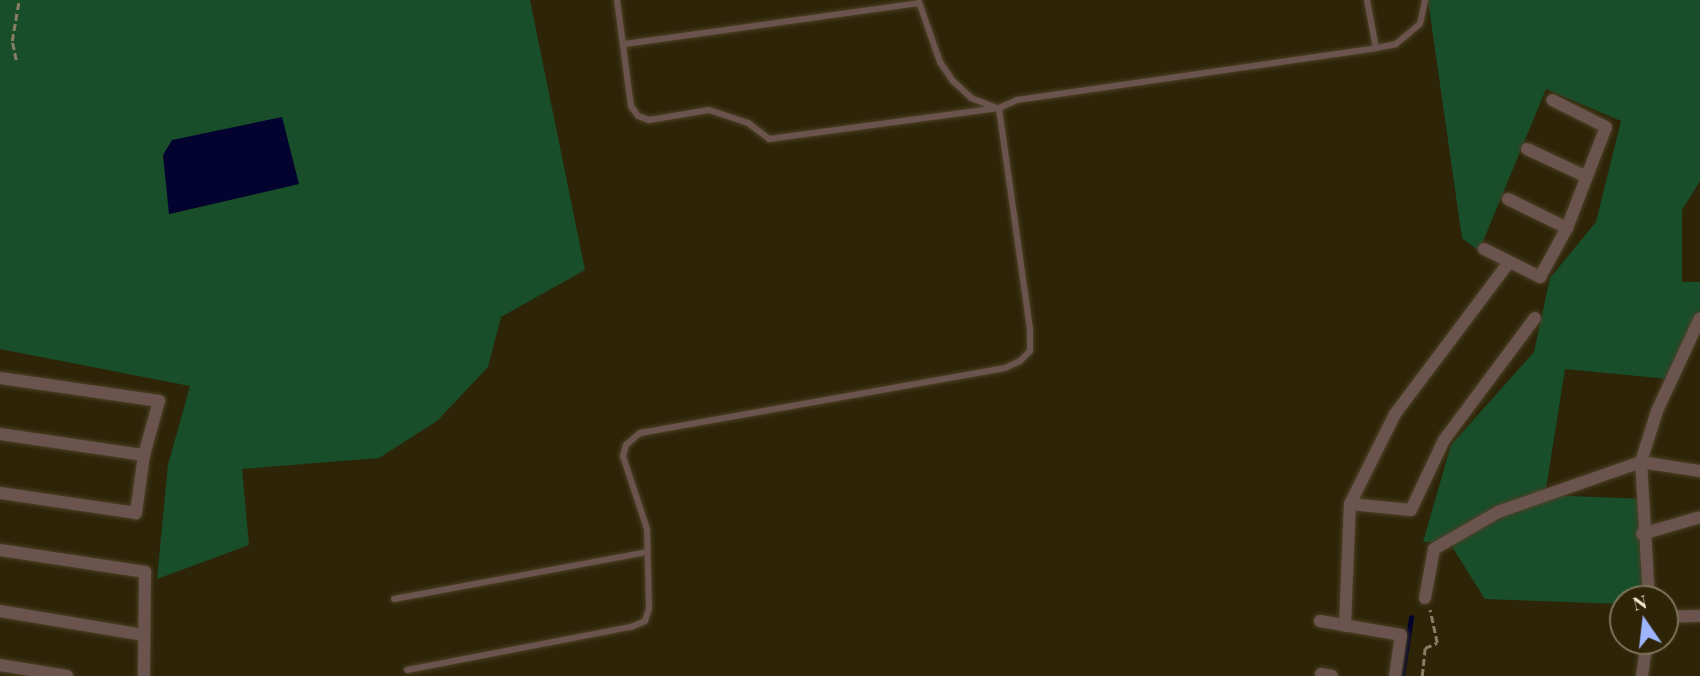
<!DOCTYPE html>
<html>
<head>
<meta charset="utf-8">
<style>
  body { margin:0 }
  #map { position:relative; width:1700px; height:676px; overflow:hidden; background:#2e2509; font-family:"Playfair Display",serif }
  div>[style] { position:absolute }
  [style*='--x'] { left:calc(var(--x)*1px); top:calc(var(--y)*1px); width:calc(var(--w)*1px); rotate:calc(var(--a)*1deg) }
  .green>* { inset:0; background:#184e2a }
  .water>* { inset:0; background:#04032f }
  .stream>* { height:4.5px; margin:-2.25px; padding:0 2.25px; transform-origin:2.25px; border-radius:2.25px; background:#04032f }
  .path>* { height:2.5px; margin-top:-1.25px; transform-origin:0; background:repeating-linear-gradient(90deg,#877e63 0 7px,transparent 0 10.5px) }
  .roads { filter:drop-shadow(0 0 2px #4a4125) drop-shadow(0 0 2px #4a4125) }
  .lane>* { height:6px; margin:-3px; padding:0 3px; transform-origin:3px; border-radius:3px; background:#6b534e }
  .street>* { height:12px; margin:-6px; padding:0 6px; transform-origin:6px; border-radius:6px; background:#6b534e }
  span { translate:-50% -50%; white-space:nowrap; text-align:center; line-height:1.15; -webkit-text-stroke:7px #2e2509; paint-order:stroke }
  .north { position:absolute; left:1609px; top:585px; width:70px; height:70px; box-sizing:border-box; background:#2e2509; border:2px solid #7d7458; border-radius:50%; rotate:346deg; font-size:19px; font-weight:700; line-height:28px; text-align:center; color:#f3eacf }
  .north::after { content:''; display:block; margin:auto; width:24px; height:32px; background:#9eb4fd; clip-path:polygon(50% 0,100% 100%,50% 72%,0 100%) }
</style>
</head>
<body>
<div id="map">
  <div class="green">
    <div style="clip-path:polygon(evenodd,0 0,530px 0,585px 270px,501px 317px,488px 367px,437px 421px,379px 458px,242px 469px,249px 545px,157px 579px,168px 465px,190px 386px,0 349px,0 0,163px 155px,299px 183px,170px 214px,163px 155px)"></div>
    <div style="clip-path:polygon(1428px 0,1700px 0,1700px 181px,1682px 210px,1682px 282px,1700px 282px,1700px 331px,1679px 380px,1565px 369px,1545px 495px,1645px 499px,1641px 599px,1623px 599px,1623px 604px,1485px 599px,1449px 542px,1423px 542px,1451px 445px,1534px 352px,1550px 278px,1596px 222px,1621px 121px,1546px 89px,1479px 251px,1462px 238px)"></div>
  </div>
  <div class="water">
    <div style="clip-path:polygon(282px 117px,299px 184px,169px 214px,163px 155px,172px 140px)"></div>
  </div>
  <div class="stream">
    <div style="--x:1402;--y:676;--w:59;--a:-81.2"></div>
  </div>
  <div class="path">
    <div style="--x:16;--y:60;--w:19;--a:-102"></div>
    <div style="--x:12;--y:41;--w:42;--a:-80.3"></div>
    <div style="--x:1422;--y:676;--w:28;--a:-84"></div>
    <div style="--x:1425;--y:648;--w:13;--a:-23"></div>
    <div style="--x:1437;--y:643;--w:34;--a:-102"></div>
  </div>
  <div class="roads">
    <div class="lane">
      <div style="--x:617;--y:0;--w:107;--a:82.5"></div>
      <div style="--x:631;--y:106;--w:12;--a:55"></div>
      <div style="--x:638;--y:116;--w:12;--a:20"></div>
      <div style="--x:649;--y:120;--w:61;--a:-9.5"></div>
      <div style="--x:709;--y:110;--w:41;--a:18.4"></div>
      <div style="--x:748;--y:123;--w:26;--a:37"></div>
      <div style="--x:769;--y:139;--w:232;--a:-7.7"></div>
      <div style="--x:999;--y:108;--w:20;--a:-24"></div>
      <div style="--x:1017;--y:100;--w:363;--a:-8.2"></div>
      <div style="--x:1376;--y:48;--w:20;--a:-11"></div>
      <div style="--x:1396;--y:44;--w:31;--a:-40"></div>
      <div style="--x:1420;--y:24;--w:25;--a:-78"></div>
      <div style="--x:1367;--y:0;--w:49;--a:79.4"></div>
      <div style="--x:919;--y:2;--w:64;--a:70.7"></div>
      <div style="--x:940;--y:62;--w:23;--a:56"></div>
      <div style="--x:953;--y:81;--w:25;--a:43"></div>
      <div style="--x:971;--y:98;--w:28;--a:21"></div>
      <div style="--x:624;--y:44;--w:298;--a:-7.9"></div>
      <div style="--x:394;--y:599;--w:257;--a:-10.5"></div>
      <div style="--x:407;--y:670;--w:228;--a:-10.9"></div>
      <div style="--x:631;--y:627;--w:15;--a:-23"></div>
      <div style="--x:645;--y:621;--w:13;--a:-72"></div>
      <div style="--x:649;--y:609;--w:80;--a:-91.4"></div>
      <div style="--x:647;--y:529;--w:77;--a:-108.2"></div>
      <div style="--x:623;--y:456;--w:11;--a:-75"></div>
      <div style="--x:626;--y:445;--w:18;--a:-41"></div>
      <div style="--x:640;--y:433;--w:371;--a:-10.1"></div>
      <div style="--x:1005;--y:368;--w:17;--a:-25"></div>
      <div style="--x:1020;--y:361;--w:14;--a:-45"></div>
      <div style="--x:1030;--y:351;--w:22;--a:-90"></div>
      <div style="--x:1030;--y:329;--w:223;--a:-98"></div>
    </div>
    <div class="street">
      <div style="--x:1527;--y:149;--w:66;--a:25"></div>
      <div style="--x:1508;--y:199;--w:66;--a:26.2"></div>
      <div style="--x:1484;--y:249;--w:63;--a:26.6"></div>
      <div style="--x:1540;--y:277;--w:56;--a:-61.1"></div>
      <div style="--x:1567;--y:228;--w:108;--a:-68.9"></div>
      <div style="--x:1606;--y:127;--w:60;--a:-153.4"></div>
      <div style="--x:0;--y:378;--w:161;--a:8.2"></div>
      <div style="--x:159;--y:401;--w:56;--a:105.5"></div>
      <div style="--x:144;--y:455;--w:59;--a:97.9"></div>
      <div style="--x:136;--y:513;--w:137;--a:-171.6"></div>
      <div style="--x:0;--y:434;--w:146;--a:8.3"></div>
      <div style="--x:1350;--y:504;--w:61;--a:5.6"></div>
      <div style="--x:1411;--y:510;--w:77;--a:-64.8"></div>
      <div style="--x:1444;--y:440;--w:152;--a:-53.3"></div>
      <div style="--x:1642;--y:534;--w:60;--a:-16.3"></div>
      <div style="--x:0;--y:550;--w:147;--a:8.6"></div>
      <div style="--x:145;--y:572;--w:104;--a:90.6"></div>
      <div style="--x:1425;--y:598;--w:50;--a:-79.6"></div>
      <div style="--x:1434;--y:549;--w:74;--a:-30"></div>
      <div style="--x:1498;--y:512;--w:151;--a:-19.3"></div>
      <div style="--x:1641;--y:462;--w:60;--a:8.7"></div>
      <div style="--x:1649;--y:599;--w:137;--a:-93.3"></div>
      <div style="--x:1641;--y:462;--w:53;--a:-72.6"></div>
      <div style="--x:1657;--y:411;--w:102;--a:-65.2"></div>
      <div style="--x:0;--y:611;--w:146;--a:9.5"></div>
      <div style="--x:1665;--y:617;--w:35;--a:-2"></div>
      <div style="--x:1320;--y:621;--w:82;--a:9.8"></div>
      <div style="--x:1401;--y:635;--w:41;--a:98.3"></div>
      <div style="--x:1345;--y:626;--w:122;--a:-87.7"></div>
      <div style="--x:1350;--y:504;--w:101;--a:-63.4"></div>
      <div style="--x:1395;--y:414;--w:190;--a:-53.1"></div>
      <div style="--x:0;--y:665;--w:68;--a:9.3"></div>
      <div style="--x:1321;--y:674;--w:11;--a:10"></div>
      <div style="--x:1642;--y:676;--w:35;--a:-82"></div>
    </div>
  </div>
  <div class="north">N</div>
</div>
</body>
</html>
